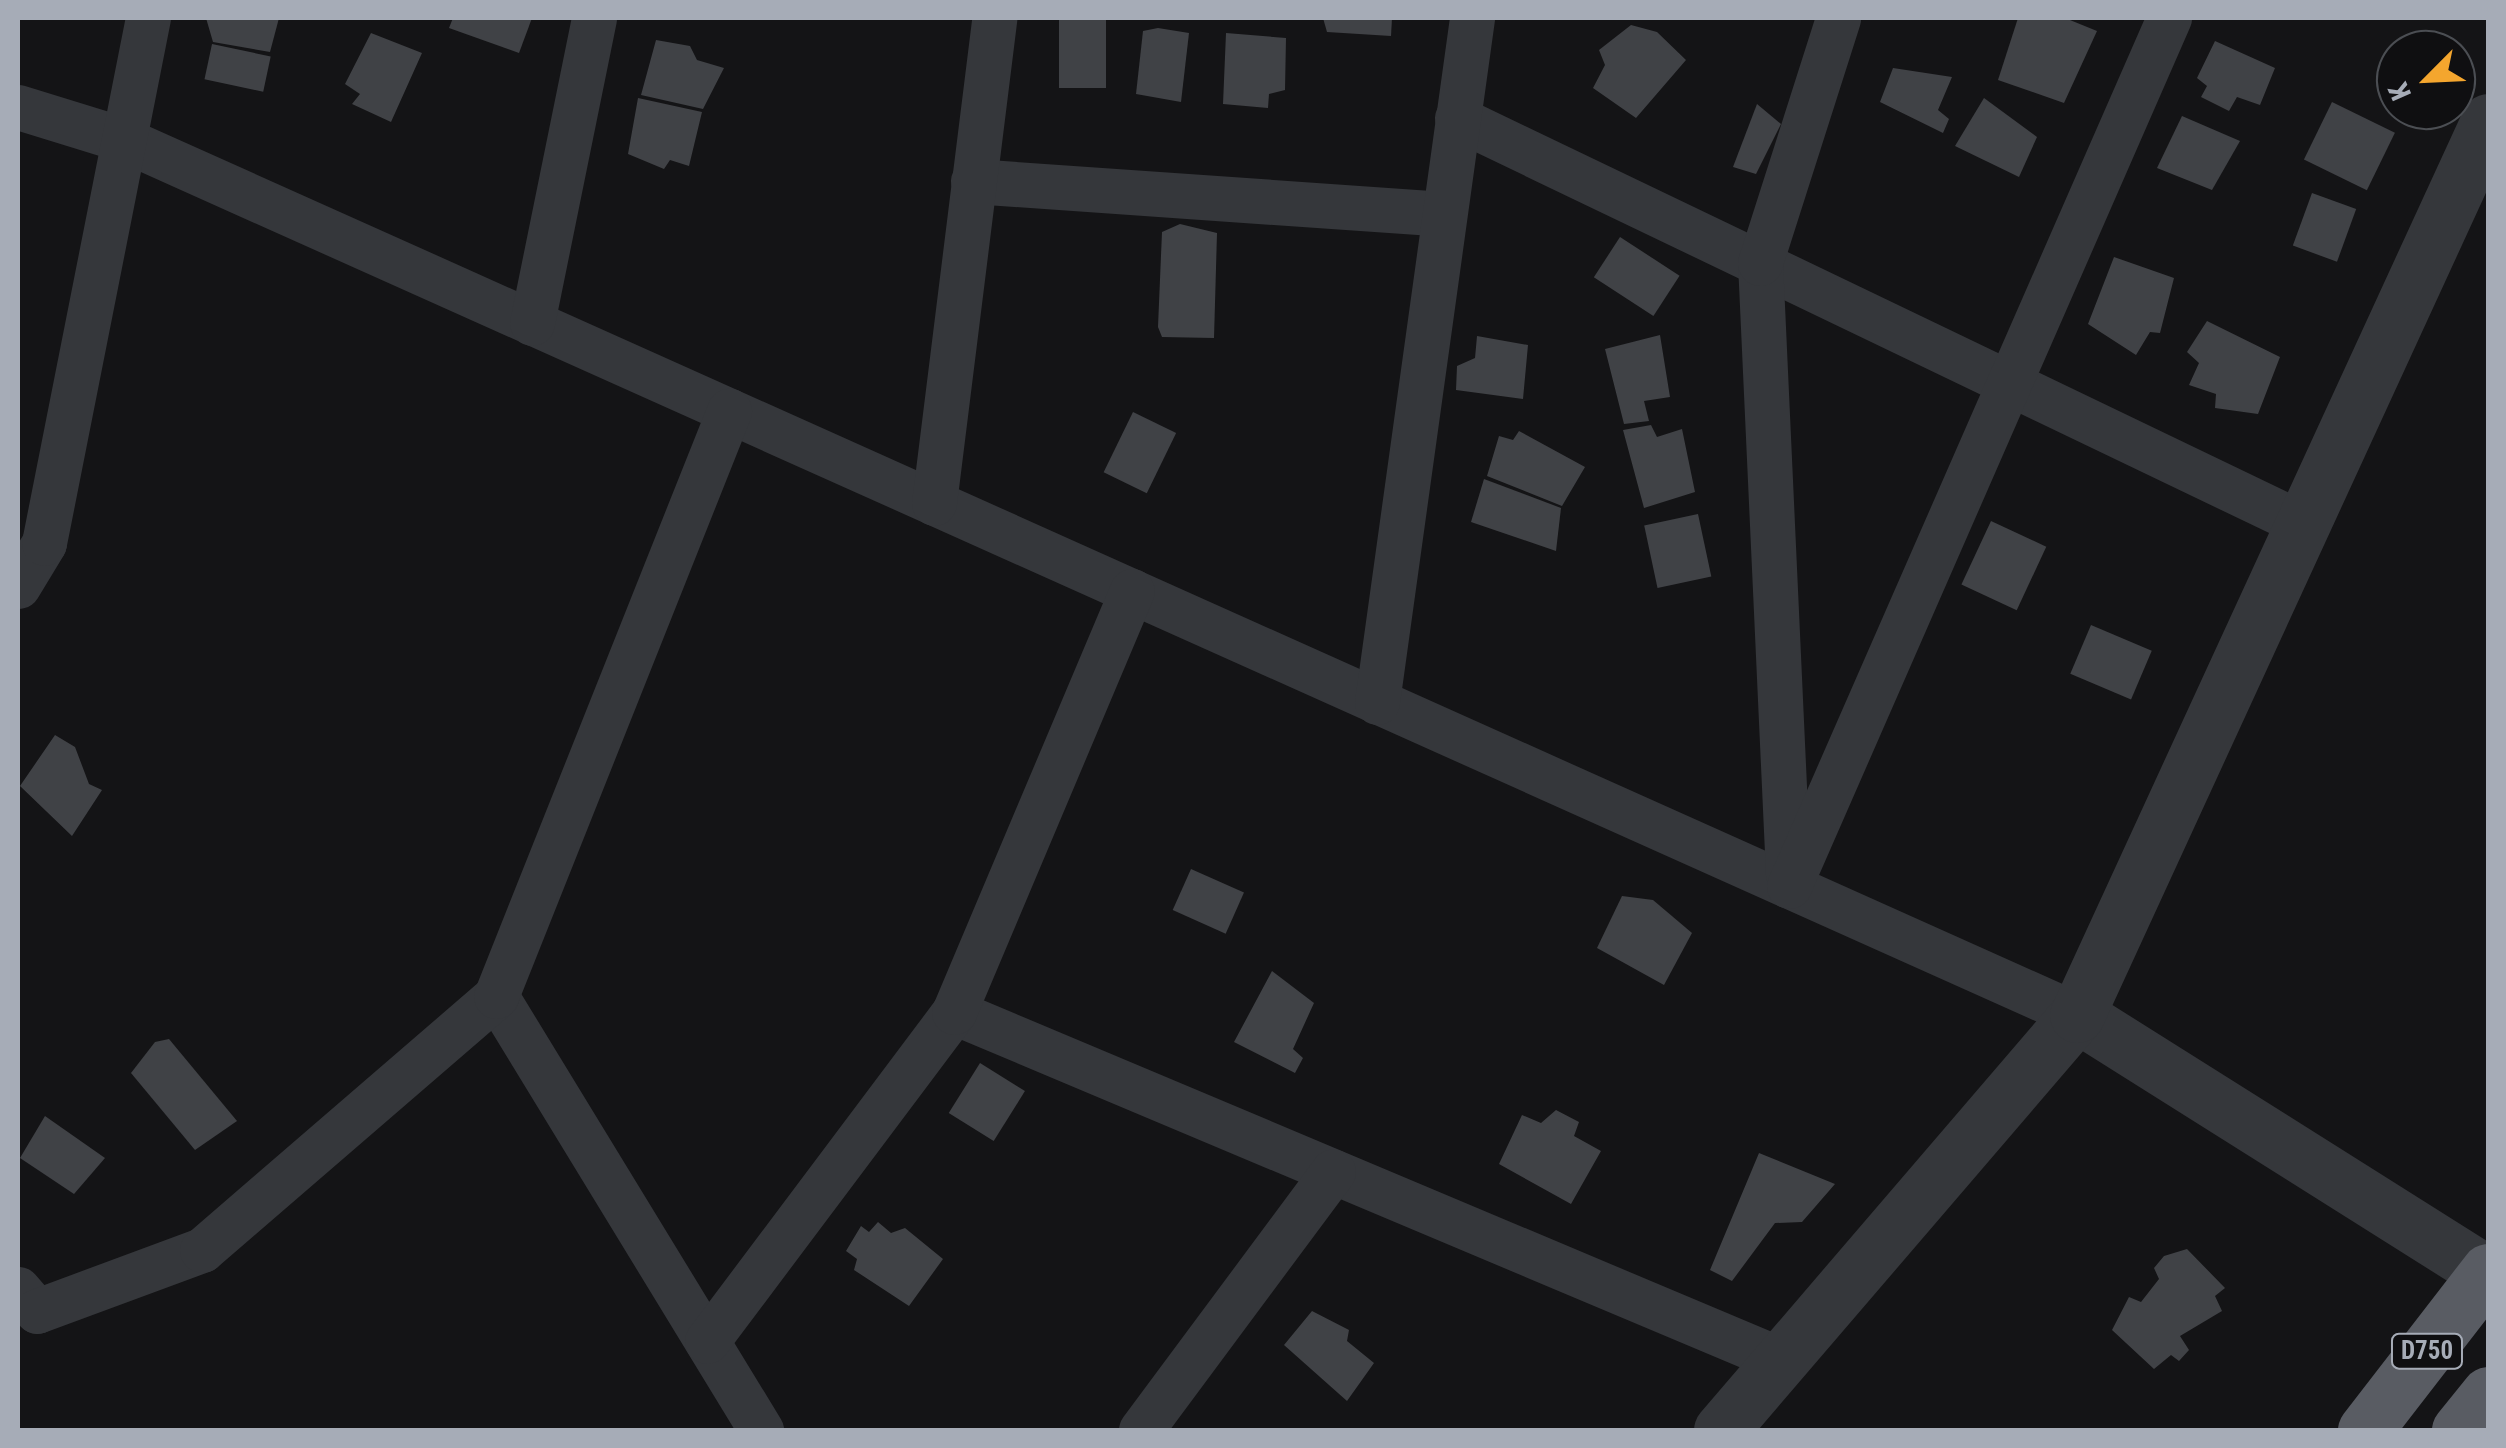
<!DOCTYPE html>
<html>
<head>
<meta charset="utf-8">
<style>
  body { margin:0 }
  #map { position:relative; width:2506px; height:1448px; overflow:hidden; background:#141416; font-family:"Roboto Condensed",sans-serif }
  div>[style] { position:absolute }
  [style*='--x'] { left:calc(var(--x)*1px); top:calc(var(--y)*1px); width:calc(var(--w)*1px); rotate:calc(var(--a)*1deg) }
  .building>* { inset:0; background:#404246; transform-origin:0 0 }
  .minor>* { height:45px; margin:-22.5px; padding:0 22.5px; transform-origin:22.5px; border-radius:22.5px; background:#35373b }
  .tertiary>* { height:55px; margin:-27.5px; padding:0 27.5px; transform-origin:27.5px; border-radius:27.5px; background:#35373b }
  .trunk>* { height:55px; margin:-27.5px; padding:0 27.5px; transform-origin:27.5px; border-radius:27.5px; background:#595c63 }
  span { translate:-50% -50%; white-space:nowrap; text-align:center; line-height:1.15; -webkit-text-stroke:8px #0f0f11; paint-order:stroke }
  .shield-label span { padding:2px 8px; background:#0f0f11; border:2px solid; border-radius:8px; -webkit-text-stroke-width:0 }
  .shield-label { font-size:25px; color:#a6acb7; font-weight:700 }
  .frame { position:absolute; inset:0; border:20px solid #a6acb7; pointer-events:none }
  .north { position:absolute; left:2376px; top:30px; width:100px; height:100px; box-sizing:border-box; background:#0f0f11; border:2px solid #4b4e53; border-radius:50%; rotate:246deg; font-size:28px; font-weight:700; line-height:40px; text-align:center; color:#a6acb7 }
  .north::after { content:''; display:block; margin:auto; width:35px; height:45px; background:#f4a62e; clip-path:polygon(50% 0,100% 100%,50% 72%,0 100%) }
</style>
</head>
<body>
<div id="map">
  <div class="building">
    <div style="clip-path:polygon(206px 18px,279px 18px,270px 52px,213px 42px)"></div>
    <div style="clip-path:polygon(453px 18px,532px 18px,519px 53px,449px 28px)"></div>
    <div style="left:1059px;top:18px;width:47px;height:70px"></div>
    <div style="clip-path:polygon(1323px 18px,1392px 18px,1391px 36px,1327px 32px)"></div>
    <div style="clip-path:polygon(2018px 18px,2065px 18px,2097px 31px,2064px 103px,1998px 80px)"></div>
    <div style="clip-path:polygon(1631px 25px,1657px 32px,1686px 60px,1636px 118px,1593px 88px,1605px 65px,1599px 50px)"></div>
    <div style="clip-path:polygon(1158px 28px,1189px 33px,1181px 102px,1136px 94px,1143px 31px)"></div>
    <div style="clip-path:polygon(371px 33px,422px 53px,391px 122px,352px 104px,360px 94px,345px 84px)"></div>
    <div style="clip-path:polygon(1226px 33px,1286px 38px,1285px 90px,1269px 94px,1268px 108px,1223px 104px)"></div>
    <div style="clip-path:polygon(656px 40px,690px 46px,697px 60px,724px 68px,703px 109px,641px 95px)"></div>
    <div style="clip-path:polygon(2215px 41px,2275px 68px,2260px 105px,2237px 97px,2229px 111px,2201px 97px,2207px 86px,2197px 78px)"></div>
    <div style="left:212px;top:44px;width:60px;height:36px;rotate:12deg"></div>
    <div style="clip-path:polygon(1893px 68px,1952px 77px,1938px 110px,1949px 119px,1943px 133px,1880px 102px)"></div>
    <div style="clip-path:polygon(638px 98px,702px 112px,689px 166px,670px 160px,664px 169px,628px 154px)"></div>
    <div style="clip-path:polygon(1984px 98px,2037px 137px,2019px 177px,1955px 146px)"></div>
    <div style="left:2332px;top:102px;width:70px;height:64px;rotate:26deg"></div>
    <div style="clip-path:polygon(1757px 104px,1781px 124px,1756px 174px,1733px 167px)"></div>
    <div style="clip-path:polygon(2182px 116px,2240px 141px,2212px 190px,2157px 168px)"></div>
    <div style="left:2312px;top:193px;width:47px;height:56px;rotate:20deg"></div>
    <div style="clip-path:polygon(1180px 224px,1217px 233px,1214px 338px,1162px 337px,1158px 327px,1162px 232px)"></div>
    <div style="left:1620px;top:237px;width:71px;height:48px;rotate:33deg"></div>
    <div style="clip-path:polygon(2114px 257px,2174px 278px,2160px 333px,2150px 332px,2136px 355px,2088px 324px)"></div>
    <div style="clip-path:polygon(2207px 321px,2280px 357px,2258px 414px,2215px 408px,2216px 394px,2189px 385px,2199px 363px,2187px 352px)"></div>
    <div style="clip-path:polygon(1660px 335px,1670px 397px,1644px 401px,1649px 421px,1624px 424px,1605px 349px)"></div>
    <div style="clip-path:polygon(1477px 336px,1528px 345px,1523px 399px,1456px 390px,1457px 366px,1475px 358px)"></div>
    <div style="left:1133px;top:412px;width:48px;height:67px;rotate:26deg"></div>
    <div style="clip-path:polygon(1651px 425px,1657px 437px,1682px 429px,1695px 492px,1644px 508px,1623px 430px)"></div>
    <div style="clip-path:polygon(1519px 431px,1585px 467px,1562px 506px,1487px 476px,1499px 436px,1513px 440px)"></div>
    <div style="clip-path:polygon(1484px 479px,1561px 508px,1556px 551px,1471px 522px)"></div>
    <div style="left:1698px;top:514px;width:64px;height:55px;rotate:78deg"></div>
    <div style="left:1991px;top:521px;width:61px;height:70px;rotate:25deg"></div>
    <div style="left:2091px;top:625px;width:66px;height:53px;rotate:23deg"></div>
    <div style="clip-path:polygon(55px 735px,75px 747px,89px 784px,102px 790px,72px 836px,20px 786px)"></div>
    <div style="left:1191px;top:869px;width:58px;height:45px;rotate:24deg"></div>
    <div style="clip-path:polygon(1622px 896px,1653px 900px,1692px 933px,1664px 985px,1597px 948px)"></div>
    <div style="clip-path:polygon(1272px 971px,1314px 1003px,1293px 1049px,1303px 1058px,1295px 1073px,1234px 1042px)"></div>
    <div style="clip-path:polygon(169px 1039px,237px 1121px,195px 1150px,131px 1073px,155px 1042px)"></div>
    <div style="left:980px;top:1063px;width:53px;height:59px;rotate:32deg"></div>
    <div style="clip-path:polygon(1556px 1110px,1579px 1122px,1574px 1136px,1601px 1151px,1571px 1204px,1499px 1164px,1522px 1115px,1541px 1123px)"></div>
    <div style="clip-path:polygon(45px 1116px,105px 1158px,74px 1194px,20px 1158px)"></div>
    <div style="clip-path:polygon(1759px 1153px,1835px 1184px,1802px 1222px,1775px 1223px,1732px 1281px,1710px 1270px)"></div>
    <div style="clip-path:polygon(878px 1222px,891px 1233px,905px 1228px,943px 1259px,909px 1306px,854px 1270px,857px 1259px,846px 1251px,861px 1226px,869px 1232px)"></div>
    <div style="clip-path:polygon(2187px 1249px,2225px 1288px,2215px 1296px,2222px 1311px,2180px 1336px,2189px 1350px,2179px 1361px,2171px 1355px,2154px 1369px,2112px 1330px,2129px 1297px,2141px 1302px,2159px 1279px,2154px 1268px,2164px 1256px)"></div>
    <div style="clip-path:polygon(1312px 1311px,1349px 1330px,1347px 1341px,1374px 1363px,1347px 1401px,1284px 1345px)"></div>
  </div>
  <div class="minor">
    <div style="--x:18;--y:107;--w:112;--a:17.1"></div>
    <div style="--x:125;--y:140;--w:2139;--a:24.14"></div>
    <div style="--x:1457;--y:118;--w:938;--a:25.64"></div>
    <div style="--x:973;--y:181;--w:472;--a:4"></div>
    <div style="--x:532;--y:323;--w:311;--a:-78.5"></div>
    <div style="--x:934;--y:503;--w:489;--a:-82.9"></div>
    <div style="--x:18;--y:586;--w:50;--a:-58.8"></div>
    <div style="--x:44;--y:543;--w:535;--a:-78.8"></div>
    <div style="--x:1377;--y:702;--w:691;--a:-82.09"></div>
    <div style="--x:1788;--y:874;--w:612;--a:-92.62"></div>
    <div style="--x:1760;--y:263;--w:257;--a:-72.3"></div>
    <div style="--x:1789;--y:886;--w:948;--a:-66.36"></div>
    <div style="--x:496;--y:996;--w:509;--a:58.59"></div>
    <div style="--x:954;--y:1012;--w:900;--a:22.81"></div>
    <div style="--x:18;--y:1289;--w:29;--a:49"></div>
    <div style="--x:37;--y:1311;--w:176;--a:-20.3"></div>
    <div style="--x:202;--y:1250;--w:389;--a:-40.8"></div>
    <div style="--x:496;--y:996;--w:630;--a:-68.28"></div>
    <div style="--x:707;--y:1341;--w:411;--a:-53.1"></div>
    <div style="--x:954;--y:1012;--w:457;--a:-67.1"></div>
    <div style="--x:1141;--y:1430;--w:322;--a:-53.4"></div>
  </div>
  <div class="tertiary">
    <div style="--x:2077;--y:1015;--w:484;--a:32.2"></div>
    <div style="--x:1721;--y:1430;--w:547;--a:-49.38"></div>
    <div style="--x:2077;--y:1015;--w:984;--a:-65.31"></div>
  </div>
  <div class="trunk">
    <div style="--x:2365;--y:1430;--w:201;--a:-52.3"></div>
    <div style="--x:2459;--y:1430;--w:46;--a:-51.1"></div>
  </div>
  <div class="shield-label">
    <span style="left:2427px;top:1351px">D750</span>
  </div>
  <div class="frame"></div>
  <div class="north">K</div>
</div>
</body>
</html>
